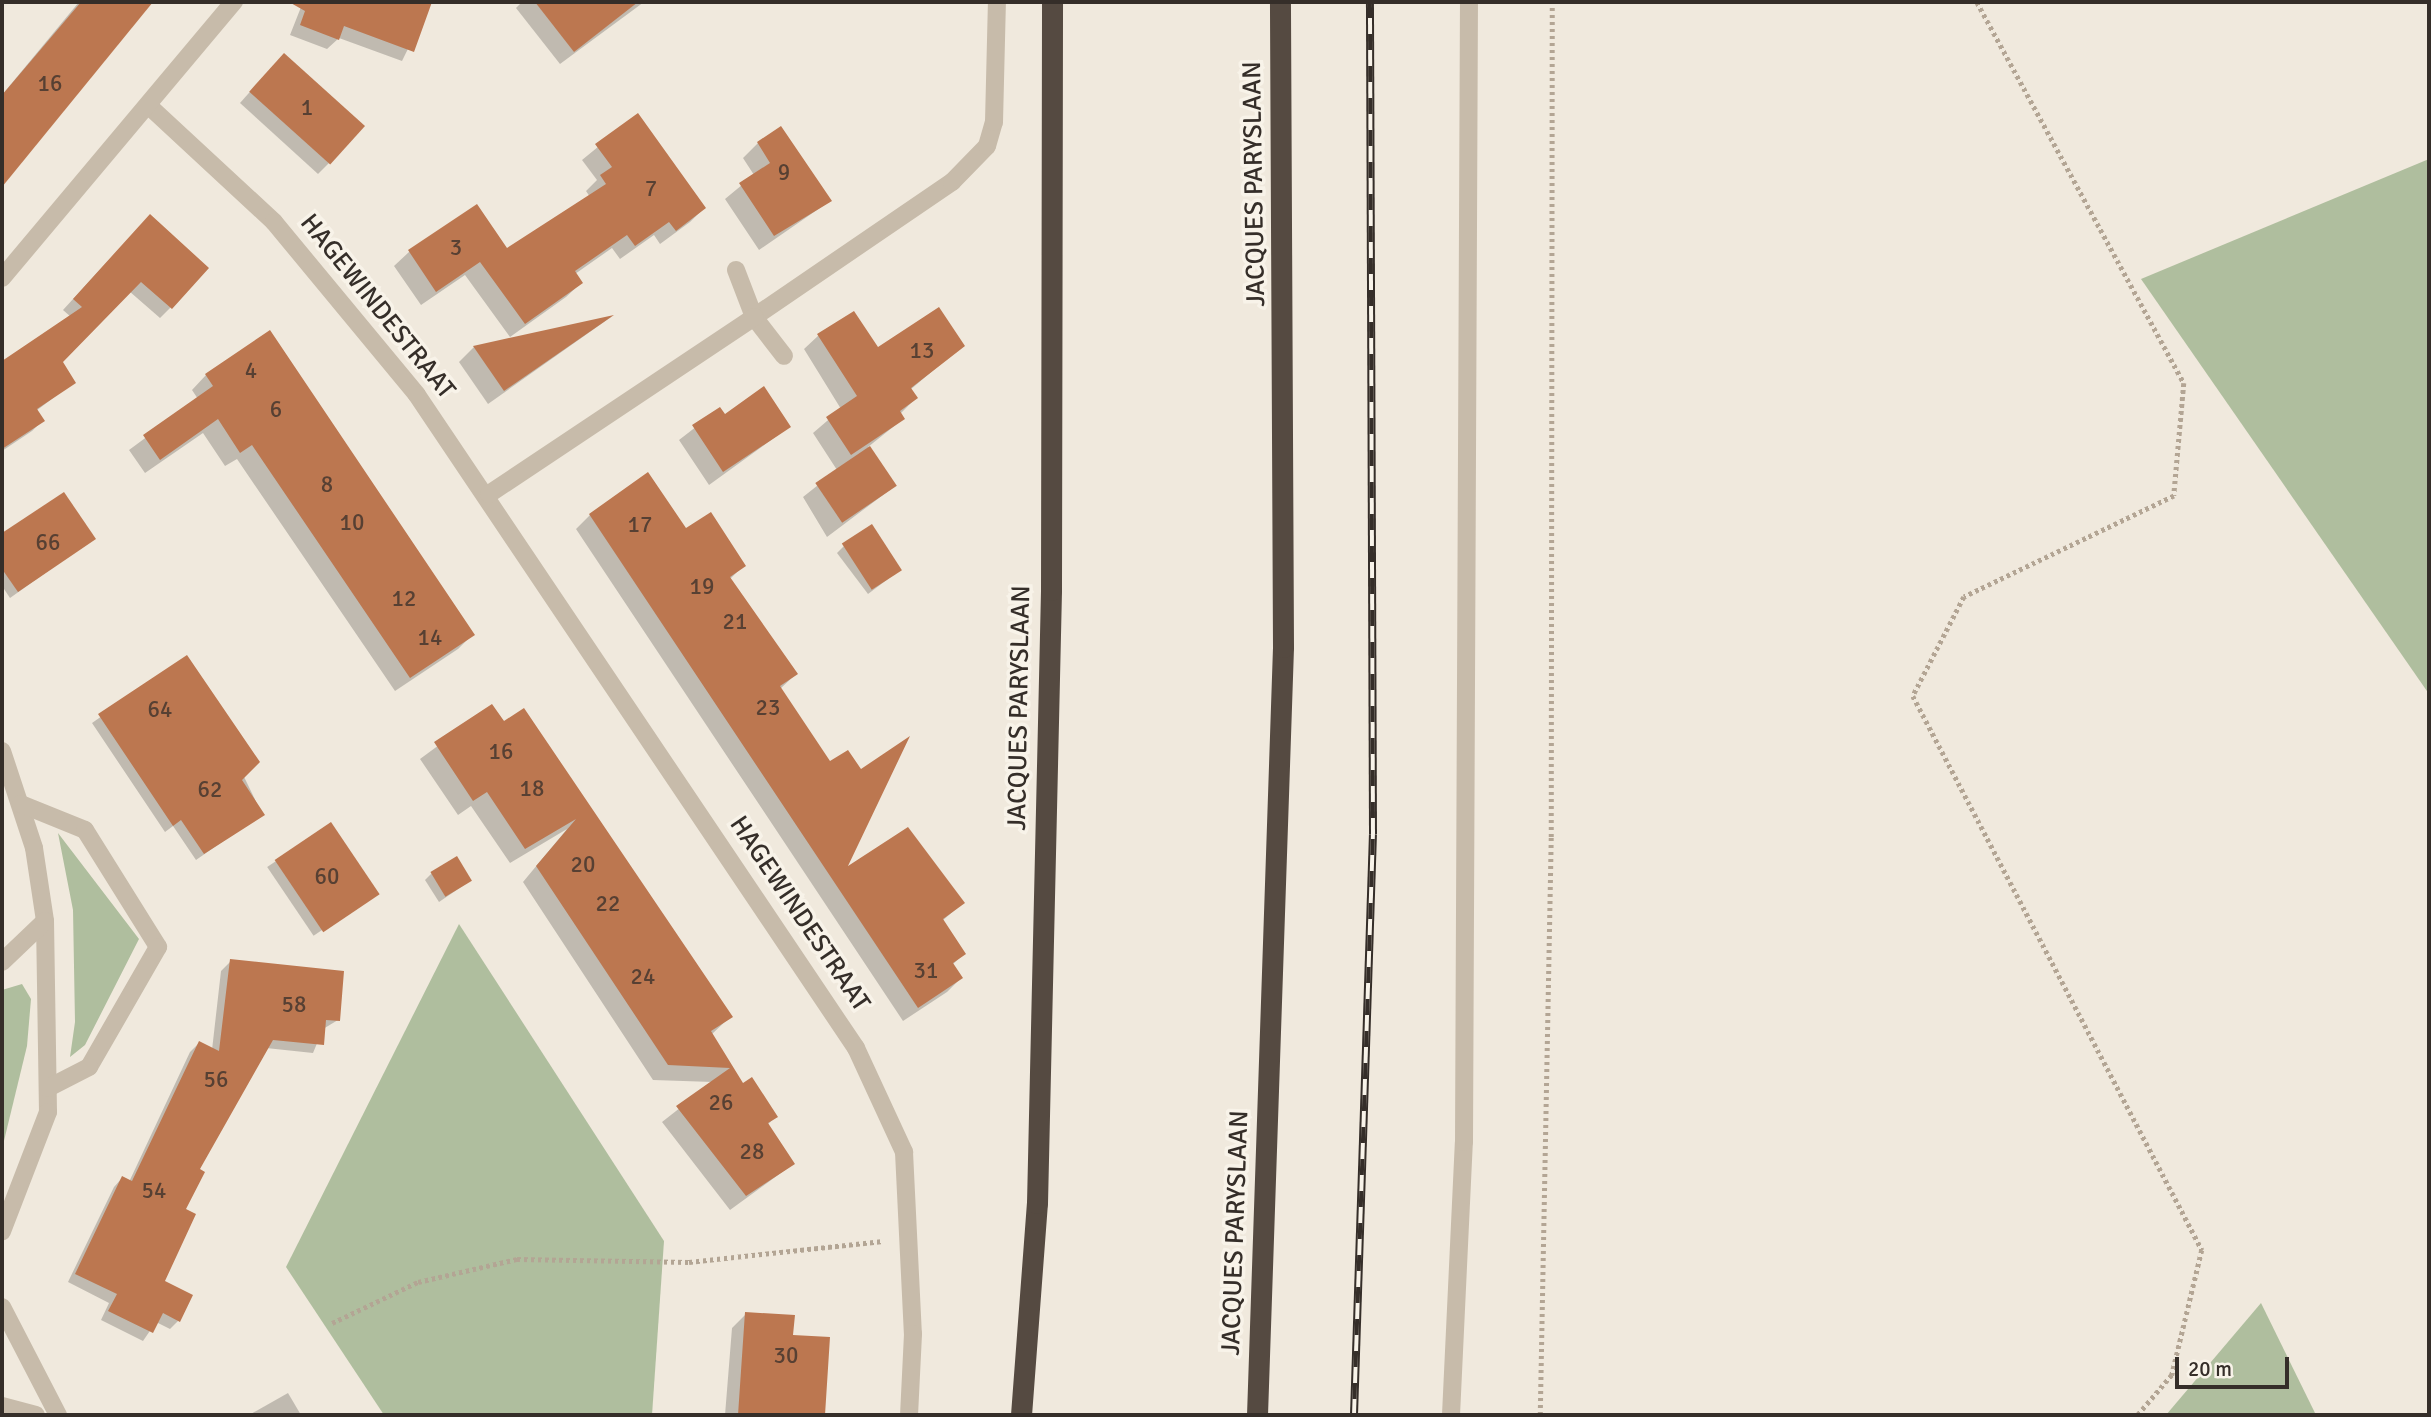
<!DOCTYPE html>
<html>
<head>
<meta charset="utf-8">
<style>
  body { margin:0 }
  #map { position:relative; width:2431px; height:1417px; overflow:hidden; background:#f0e9dd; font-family:Signika,sans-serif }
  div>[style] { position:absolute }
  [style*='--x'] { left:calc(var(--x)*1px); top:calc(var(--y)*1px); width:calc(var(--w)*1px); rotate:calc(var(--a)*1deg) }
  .green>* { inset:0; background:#afbe9e }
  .shadow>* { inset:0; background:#0003; transform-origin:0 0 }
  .building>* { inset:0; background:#bc7750; transform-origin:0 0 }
  .path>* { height:4.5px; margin-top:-2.25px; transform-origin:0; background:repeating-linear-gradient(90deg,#b3a594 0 3.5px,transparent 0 7px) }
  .lane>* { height:18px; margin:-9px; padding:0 9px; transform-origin:9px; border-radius:9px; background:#c7bbaa }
  .street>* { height:18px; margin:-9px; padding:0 9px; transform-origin:9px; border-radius:9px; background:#c7bbaa }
  .highway>* { height:21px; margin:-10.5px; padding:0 10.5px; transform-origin:10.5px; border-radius:10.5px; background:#554a41 }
  .rail>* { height:8px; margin-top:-4px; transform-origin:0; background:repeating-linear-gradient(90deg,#f8f3e9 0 16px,#352e29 0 32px); box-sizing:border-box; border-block:2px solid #352e29 }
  span { translate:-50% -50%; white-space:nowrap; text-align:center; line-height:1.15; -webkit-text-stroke:7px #f8f3e9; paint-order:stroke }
  .number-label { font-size:23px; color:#574033 }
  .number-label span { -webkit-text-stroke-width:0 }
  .street-label { font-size:26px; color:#352e29 }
  .frame { position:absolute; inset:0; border:4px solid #352e29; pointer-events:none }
  .scale { position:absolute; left:2175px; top:1357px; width:114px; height:32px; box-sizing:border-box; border:4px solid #352e29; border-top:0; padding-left:9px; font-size:21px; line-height:24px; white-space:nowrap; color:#352e29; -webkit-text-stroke:5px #f8f3e9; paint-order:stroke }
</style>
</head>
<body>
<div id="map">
  <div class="green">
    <div style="clip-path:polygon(2429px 159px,2429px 694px,2141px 279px)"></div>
    <div style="clip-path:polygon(58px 833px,139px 939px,85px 1045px,70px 1057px,75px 1022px,73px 910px)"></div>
    <div style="clip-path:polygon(459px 924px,664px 1241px,652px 1415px,384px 1415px,286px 1267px)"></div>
    <div style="clip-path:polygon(22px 984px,31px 999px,27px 1046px,2px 1149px,2px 990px)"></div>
    <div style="clip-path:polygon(2261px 1303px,2316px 1415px,2166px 1415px)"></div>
  </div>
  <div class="shadow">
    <div style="clip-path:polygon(79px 2px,148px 2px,2px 185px,2px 95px)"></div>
    <div style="clip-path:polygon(303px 2px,431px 2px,402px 61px,339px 38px,327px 49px,290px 35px)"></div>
    <div style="clip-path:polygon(522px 2px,644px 2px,560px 64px,516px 8px)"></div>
    <div style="clip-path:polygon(273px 66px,329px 163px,318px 174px,240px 103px)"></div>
    <div style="clip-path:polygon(637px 115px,704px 208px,690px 222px,660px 244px,654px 235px,620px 259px,612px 248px,575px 274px,581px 283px,566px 297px,510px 337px,465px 275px,421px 305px,394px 266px,409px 252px,477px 206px,507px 251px,590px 197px,586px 191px,597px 180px,582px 160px)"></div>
    <div style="clip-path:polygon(758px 143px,830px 201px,759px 250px,725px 199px,754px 175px,743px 158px)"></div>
    <div style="clip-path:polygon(139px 227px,171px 307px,160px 318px,129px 291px,60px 362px,74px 382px,36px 411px,43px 420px,32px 431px,2px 451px,2px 364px,71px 317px,63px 310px)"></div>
    <div style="clip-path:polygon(611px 317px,488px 404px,459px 362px,474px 347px)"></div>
    <div style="clip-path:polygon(819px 335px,877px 350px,963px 345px,910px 390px,916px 398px,900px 414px,903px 419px,868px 447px,895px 486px,827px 537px,803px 497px,837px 470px,813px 433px,841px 409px,804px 349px)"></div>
    <div style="clip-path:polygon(206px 375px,473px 634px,458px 649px,395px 691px,237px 459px,225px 466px,203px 433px,145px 473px,129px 450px,198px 399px,192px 390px)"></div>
    <div style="clip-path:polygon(719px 409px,724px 416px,789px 427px,709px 485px,679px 440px)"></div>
    <div style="clip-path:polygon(63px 494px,93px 539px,10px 598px,2px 586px,2px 535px)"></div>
    <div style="clip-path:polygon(590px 515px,686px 531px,744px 565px,730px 579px,796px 674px,780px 689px,830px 764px,861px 771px,844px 871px,963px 903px,942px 921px,964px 954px,952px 965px,961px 978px,947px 992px,903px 1021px,576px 529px)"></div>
    <div style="clip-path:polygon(844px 546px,900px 570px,868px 594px,837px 553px)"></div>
    <div style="clip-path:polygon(186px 657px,262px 814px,196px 860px,173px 826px,165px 832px,92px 723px)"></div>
    <div style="clip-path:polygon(492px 706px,731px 1016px,711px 1035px,742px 1085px,776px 1117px,767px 1125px,793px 1164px,730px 1210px,662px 1122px,713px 1082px,653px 1080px,523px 882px,567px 829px,510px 863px,471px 806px,458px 815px,420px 759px)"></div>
    <div style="left:331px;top:824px;width:83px;height:77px;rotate:56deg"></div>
    <div style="clip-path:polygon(432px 873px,470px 881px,439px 902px,425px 880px)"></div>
    <div style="clip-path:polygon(230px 962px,338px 1020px,323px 1029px,313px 1053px,266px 1048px,197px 1170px,183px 1210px,163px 1281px,178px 1321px,170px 1329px,156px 1322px,143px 1341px,101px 1320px,109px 1303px,68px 1282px,114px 1187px,122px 1178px,129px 1182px,190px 1052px,199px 1043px,212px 1050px,221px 971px)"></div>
    <div style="clip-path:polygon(746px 1314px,791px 1337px,828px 1339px,823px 1415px,725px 1415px,732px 1328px)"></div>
    <div style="clip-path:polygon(288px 1393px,301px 1415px,249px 1415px)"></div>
  </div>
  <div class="building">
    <div style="clip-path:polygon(81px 2px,153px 2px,2px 187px,2px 95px)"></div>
    <div style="clip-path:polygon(289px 2px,432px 2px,414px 52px,344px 26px,339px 40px,300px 25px,305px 11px)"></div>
    <div style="clip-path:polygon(535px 2px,638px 2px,574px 52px)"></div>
    <div style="left:284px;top:53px;width:109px;height:52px;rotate:42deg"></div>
    <div style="clip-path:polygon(638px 113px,706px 208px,676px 231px,669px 222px,635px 246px,627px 235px,575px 271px,583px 283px,525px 324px,480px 262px,436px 292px,408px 250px,477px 204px,507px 248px,606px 184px,600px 175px,612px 167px,595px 144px)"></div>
    <div style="clip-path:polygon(781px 126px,832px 201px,774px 236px,739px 183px,770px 163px,757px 142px)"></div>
    <div style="clip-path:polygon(150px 214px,209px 268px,172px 309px,141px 282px,63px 362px,76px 383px,37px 409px,45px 421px,2px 449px,2px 361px,82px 307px,73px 299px)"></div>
    <div style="clip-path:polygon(939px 307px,965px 346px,911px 388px,918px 398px,900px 411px,905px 419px,851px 455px,826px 417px,857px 396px,817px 334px,854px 311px,878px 347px)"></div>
    <div style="clip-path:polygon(614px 315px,504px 391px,473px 346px)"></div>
    <div style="clip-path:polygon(270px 330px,475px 635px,410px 678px,252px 445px,240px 453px,218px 419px,160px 460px,143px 435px,213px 386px,205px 374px)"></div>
    <div style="clip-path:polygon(764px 386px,791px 427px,723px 472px,692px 425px,720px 407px,725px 414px)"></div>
    <div style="left:870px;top:446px;width:48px;height:66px;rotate:56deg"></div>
    <div style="clip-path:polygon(648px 472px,686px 528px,711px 512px,746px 566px,730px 577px,798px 674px,780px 686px,830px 761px,848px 750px,861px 769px,910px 736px,848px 866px,908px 827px,965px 903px,943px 919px,966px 954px,953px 963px,963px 978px,918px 1008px,589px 514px)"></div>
    <div style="clip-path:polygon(64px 492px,96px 539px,18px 592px,2px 569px,2px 533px)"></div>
    <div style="left:872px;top:524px;width:55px;height:36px;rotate:57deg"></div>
    <div style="clip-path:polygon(187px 655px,260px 762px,242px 780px,265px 815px,204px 854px,181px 820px,173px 826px,98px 714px)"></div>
    <div style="clip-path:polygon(492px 704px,504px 721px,524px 708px,733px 1017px,711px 1031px,743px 1083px,752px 1077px,767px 1100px,778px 1117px,768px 1123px,795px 1164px,746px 1196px,676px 1106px,730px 1068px,668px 1065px,536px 866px,576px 819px,525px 849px,487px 792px,473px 801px,434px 742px)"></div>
    <div style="left:331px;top:822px;width:87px;height:68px;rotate:56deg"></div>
    <div style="left:457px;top:856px;width:29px;height:31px;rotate:59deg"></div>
    <div style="clip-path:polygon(230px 959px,344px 971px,340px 1021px,326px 1020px,324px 1045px,273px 1040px,200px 1169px,205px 1172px,186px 1209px,196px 1214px,165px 1281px,193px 1295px,180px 1322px,163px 1313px,153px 1333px,108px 1311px,117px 1294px,75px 1274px,122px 1176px,132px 1181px,199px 1041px,219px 1051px)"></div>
    <div style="clip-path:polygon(745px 1312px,795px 1315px,793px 1335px,830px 1337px,825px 1415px,738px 1415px)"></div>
  </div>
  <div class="path">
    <div style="--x:1977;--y:2;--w:434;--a:61.5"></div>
    <div style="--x:2184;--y:383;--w:113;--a:95.1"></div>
    <div style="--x:2174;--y:496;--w:233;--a:154.3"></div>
    <div style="--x:1964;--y:597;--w:111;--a:117.3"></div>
    <div style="--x:1913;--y:696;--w:625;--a:62.45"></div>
    <div style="--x:2202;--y:1250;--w:129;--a:103.5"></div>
    <div style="--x:2172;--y:1375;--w:52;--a:130.4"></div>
    <div style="--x:332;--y:1323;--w:95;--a:-25.5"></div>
    <div style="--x:418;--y:1282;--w:102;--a:-13.1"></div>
    <div style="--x:517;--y:1259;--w:172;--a:1"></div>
    <div style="--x:689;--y:1262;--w:193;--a:-6.2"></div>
    <div style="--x:1540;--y:1415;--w:578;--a:-88.91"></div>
    <div style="--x:1551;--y:837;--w:835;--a:-89.93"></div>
  </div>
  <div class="lane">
    <div style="--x:754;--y:317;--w:240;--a:-34.3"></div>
    <div style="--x:952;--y:182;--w:50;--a:-45.8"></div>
    <div style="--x:987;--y:146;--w:25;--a:-74"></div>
    <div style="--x:994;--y:122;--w:120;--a:-88.6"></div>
  </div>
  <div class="street">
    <div style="--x:150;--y:107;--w:169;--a:42.8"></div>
    <div style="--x:274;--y:222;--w:224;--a:50.4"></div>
    <div style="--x:417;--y:395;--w:787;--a:56.09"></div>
    <div style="--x:856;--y:1048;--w:115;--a:65.2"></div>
    <div style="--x:904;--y:1152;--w:182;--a:87.2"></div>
    <div style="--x:913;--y:1334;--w:81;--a:92.8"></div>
    <div style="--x:736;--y:270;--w:50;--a:69"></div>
    <div style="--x:754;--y:317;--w:49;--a:52.4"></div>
    <div style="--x:2;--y:278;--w:361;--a:-50"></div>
    <div style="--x:489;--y:494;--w:319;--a:-33.7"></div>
    <div style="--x:2;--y:751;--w:102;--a:71.7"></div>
    <div style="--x:34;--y:848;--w:74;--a:81.4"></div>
    <div style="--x:45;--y:921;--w:191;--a:89.1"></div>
    <div style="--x:48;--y:1112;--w:128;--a:111.1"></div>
    <div style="--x:21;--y:804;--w:69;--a:22.1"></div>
    <div style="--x:85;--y:830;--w:138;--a:58"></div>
    <div style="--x:158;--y:947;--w:138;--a:119.9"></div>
    <div style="--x:89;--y:1067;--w:46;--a:152.9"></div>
    <div style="--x:2;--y:962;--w:59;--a:-43.6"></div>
    <div style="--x:2;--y:1307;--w:122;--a:62.6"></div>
    <div style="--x:2;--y:1406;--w:35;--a:15"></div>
    <div style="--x:1451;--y:1415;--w:273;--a:-87.3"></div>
    <div style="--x:1464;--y:1142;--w:1140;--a:-89.75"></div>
  </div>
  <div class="highway">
    <div style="--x:1021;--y:1415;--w:213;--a:-85.7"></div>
    <div style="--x:1037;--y:1203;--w:613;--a:-88.69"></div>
    <div style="--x:1051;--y:590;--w:588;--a:-89.9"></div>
    <div style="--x:1257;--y:1415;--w:768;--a:-88.06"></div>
    <div style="--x:1283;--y:647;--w:645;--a:-90.27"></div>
  </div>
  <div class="rail">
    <div style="--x:1354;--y:1415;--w:581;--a:-88.13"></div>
    <div style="--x:1373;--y:834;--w:832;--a:-90.21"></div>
  </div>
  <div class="number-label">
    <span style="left:50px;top:84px">16</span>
    <span style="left:307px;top:108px">1</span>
    <span style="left:784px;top:173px">9</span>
    <span style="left:651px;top:189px">7</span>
    <span style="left:456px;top:248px">3</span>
    <span style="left:922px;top:351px">13</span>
    <span style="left:251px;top:371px">4</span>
    <span style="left:276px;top:410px">6</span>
    <span style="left:327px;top:485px">8</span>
    <span style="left:352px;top:523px">10</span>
    <span style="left:640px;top:525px">17</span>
    <span style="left:48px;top:543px">66</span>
    <span style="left:702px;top:587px">19</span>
    <span style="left:404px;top:599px">12</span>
    <span style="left:735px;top:622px">21</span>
    <span style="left:430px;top:638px">14</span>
    <span style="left:768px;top:708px">23</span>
    <span style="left:160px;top:710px">64</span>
    <span style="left:501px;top:752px">16</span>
    <span style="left:532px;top:789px">18</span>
    <span style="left:210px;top:790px">62</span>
    <span style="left:583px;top:865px">20</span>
    <span style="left:327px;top:877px">60</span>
    <span style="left:608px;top:904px">22</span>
    <span style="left:926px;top:971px">31</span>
    <span style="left:643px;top:977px">24</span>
    <span style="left:294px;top:1005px">58</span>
    <span style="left:216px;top:1080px">56</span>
    <span style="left:721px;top:1103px">26</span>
    <span style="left:752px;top:1152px">28</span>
    <span style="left:154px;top:1191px">54</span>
    <span style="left:786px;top:1356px">30</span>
  </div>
  <div class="street-label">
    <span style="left:1255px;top:184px;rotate:-91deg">JACQUES PARYSLAAN</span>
    <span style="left:377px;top:307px;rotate:51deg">HAGEWINDESTRAAT</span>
    <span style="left:1020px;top:708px;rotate:-89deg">JACQUES PARYSLAAN</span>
    <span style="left:799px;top:914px;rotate:56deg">HAGEWINDESTRAAT</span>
    <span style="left:1236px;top:1233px;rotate:-88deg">JACQUES PARYSLAAN</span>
  </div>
  <div class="frame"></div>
  <div class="scale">20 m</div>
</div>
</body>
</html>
